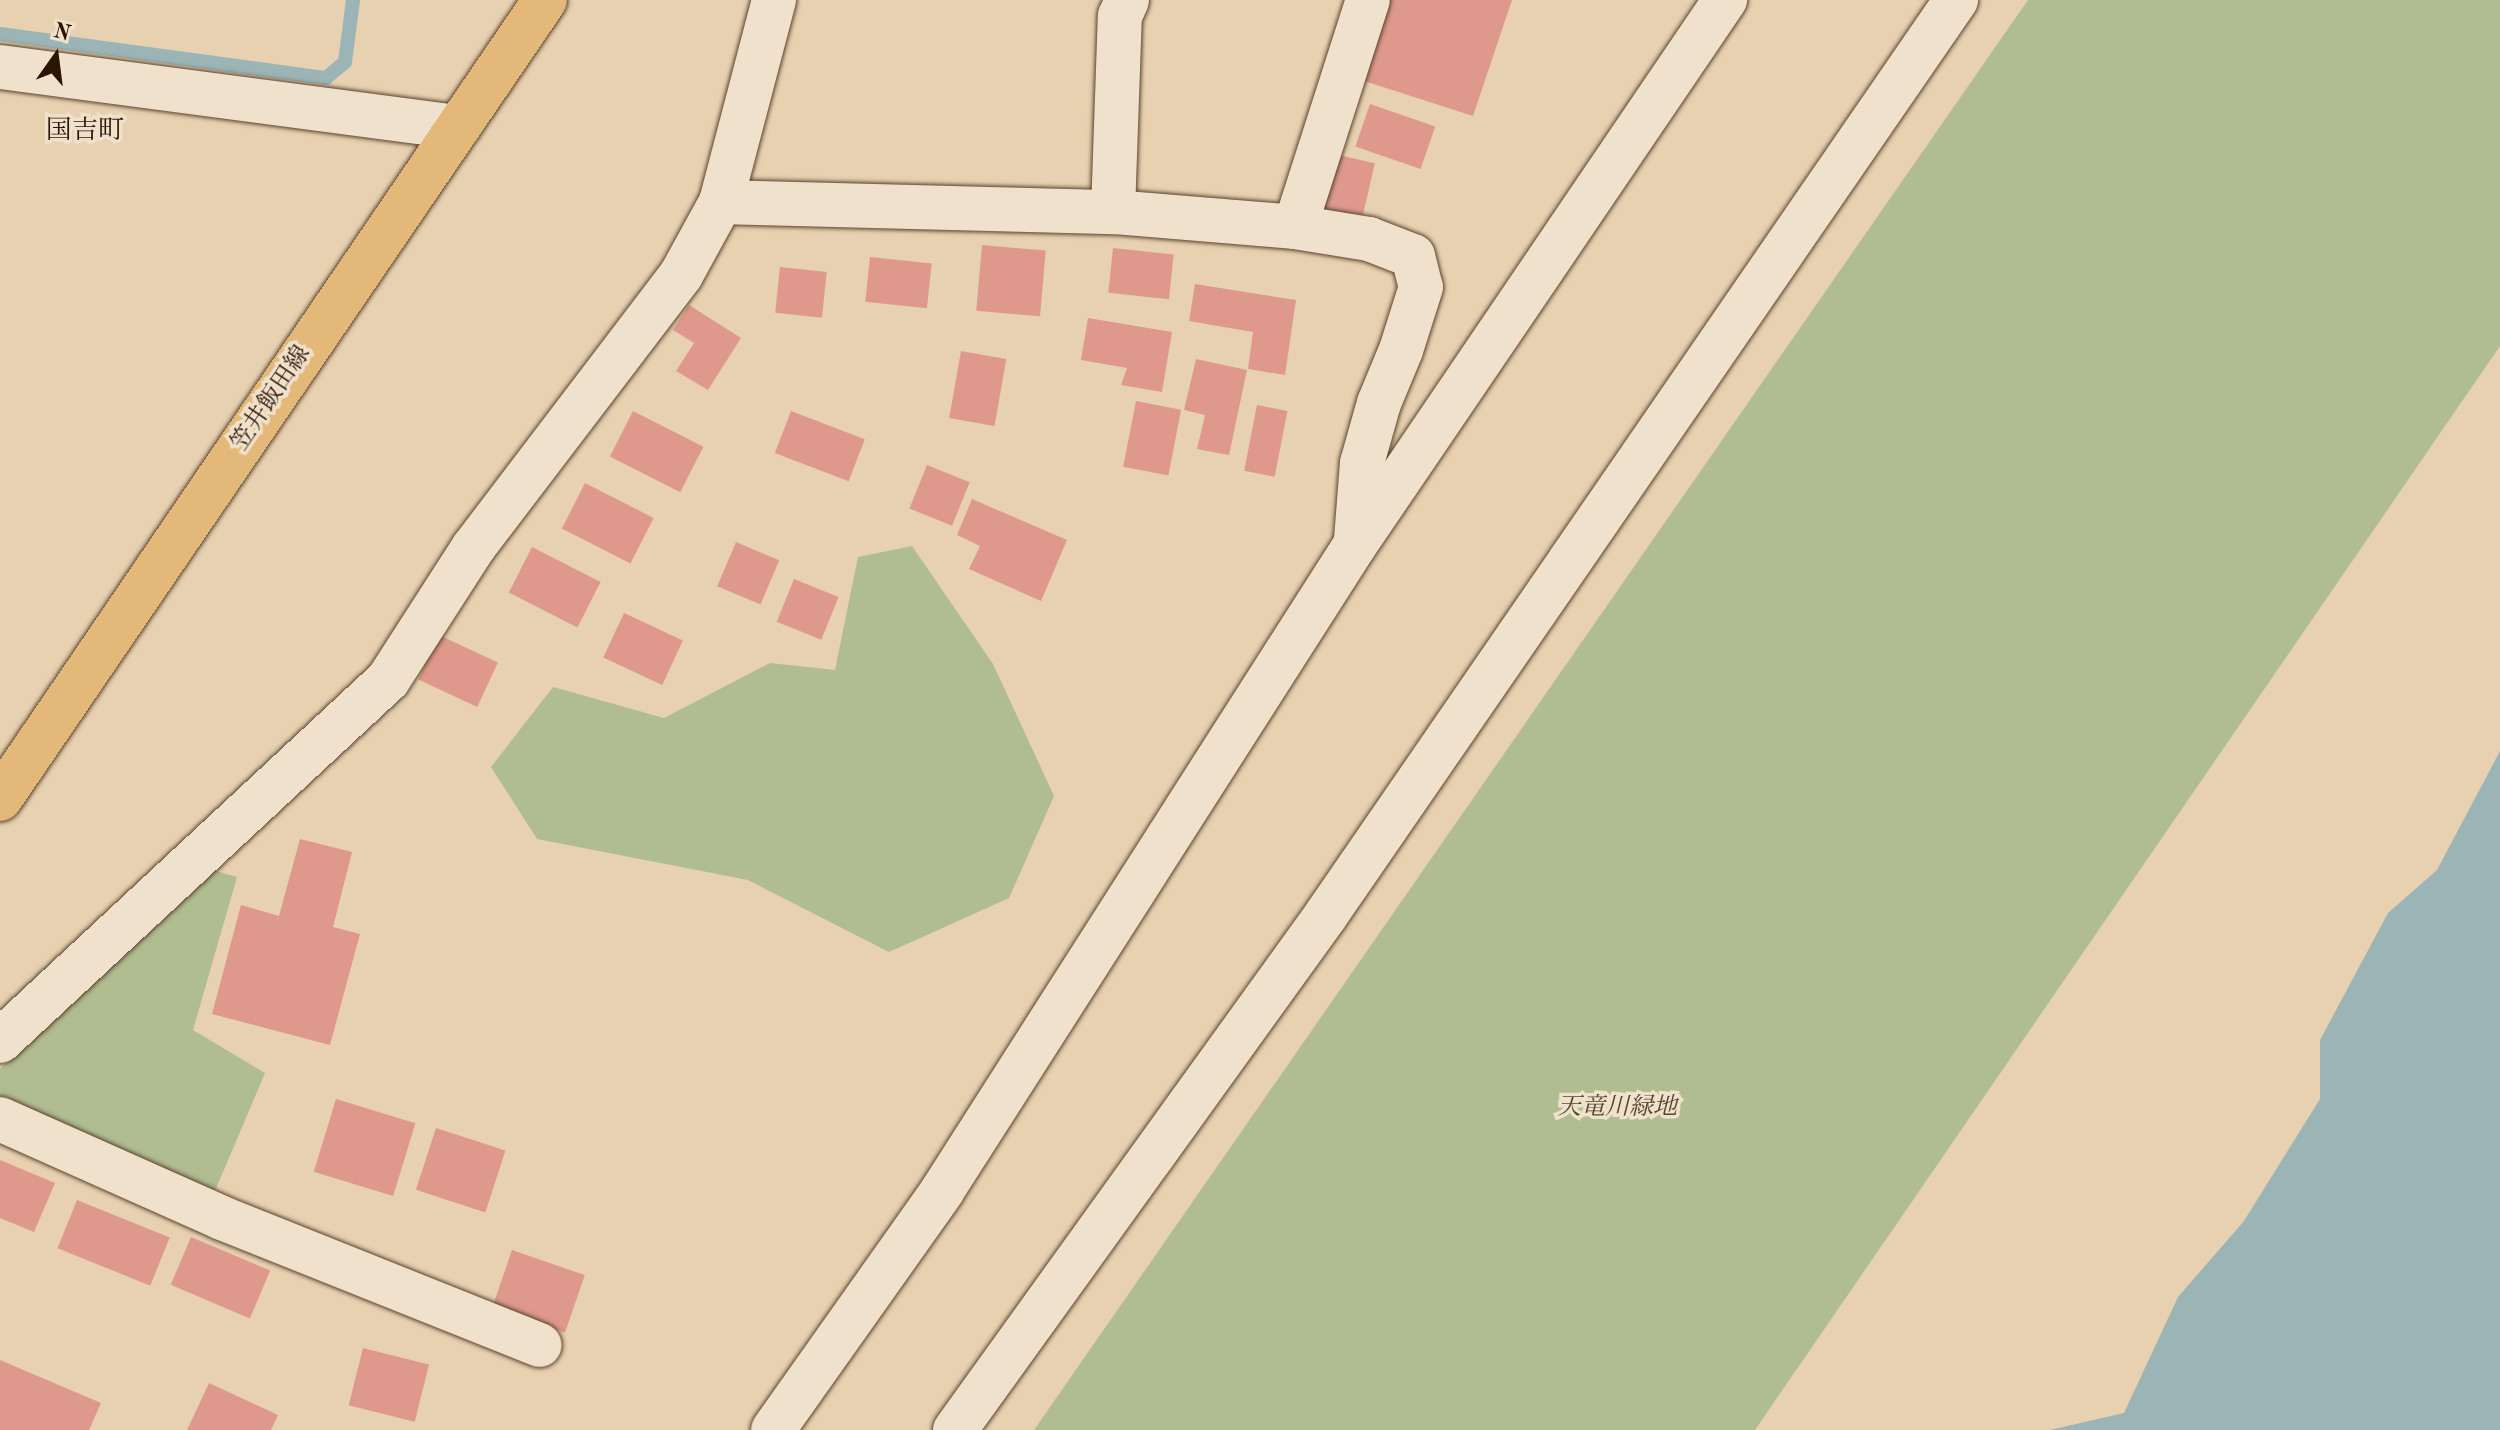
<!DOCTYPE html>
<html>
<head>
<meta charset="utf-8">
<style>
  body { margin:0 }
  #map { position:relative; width:2500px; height:1430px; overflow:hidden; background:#e7d1b0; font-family:"Old Standard TT","Noto Serif JP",serif }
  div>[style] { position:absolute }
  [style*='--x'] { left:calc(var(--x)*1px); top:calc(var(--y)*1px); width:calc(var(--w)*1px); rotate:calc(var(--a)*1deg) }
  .green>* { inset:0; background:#afbd90 }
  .water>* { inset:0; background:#9bb4b6 }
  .stream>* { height:14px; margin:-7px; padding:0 7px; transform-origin:7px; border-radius:7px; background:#9bb4b6 }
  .building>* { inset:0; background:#de998c; transform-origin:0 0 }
  .roads { filter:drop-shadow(0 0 2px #5b432e) drop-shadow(0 0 2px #5b432e) }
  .minor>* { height:44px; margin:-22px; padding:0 22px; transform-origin:22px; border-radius:22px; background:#efe1cc }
  .major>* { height:44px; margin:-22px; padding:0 22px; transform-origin:22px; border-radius:22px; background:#e4b878 }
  span { translate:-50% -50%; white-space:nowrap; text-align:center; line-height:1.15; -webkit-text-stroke:7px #efe1cc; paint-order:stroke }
  .street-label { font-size:24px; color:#2c1403 }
  .park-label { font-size:24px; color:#53472d; font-style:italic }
  .neighbourhood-label { font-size:26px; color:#2c1403 }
  .north { position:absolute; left:16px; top:16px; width:80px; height:80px; -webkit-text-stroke:6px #efe1cc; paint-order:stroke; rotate:14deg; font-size:22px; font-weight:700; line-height:32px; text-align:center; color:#2c1403 }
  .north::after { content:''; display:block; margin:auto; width:28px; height:36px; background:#2c1403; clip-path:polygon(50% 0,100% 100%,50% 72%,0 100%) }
</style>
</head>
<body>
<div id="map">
  <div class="green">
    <div style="clip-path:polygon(2028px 0,2500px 0,2500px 346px,1755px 1430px,1034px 1430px)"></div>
    <div style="clip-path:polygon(912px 546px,993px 664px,1054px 796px,1009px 898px,889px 952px,748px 880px,537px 839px,491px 767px,553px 687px,664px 718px,770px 663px,835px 670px,858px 557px)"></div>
    <div style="clip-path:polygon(209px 869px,237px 877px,193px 1030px,265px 1073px,212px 1198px,0 1101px,0 1069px)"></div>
  </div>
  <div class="water">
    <div style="clip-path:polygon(2500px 751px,2500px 1430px,2050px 1430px,2124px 1413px,2178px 1297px,2244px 1221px,2320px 1099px,2320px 1040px,2388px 913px,2437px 870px)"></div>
  </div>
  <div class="stream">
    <div style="--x:0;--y:34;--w:329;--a:7.7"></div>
    <div style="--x:326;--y:78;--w:25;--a:-40"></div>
    <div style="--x:345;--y:62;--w:63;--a:-82.6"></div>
  </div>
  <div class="building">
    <div style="clip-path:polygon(1381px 0,1512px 0,1473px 116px,1355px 78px)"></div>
    <div style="left:1370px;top:104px;width:69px;height:45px;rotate:19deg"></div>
    <div style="left:1330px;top:153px;width:46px;height:68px;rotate:13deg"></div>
    <div style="left:982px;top:245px;width:64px;height:66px;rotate:5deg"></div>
    <div style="left:1113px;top:248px;width:61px;height:45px;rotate:6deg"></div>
    <div style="left:870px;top:257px;width:62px;height:45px;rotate:6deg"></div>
    <div style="left:780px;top:267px;width:47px;height:46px;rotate:6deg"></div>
    <div style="clip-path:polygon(1195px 284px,1296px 300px,1285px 375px,1248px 369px,1253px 332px,1189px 321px)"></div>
    <div style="clip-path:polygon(689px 305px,741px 338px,708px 390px,676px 371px,694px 343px,673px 330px)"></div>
    <div style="clip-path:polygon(1088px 318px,1172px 332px,1162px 392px,1121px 385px,1127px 368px,1081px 360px)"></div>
    <div style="left:961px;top:351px;width:46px;height:68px;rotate:10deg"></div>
    <div style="clip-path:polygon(1196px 359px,1247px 370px,1229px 455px,1197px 449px,1205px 415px,1184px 410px)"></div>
    <div style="left:1136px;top:401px;width:46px;height:67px;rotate:11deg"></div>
    <div style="left:1257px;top:405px;width:31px;height:67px;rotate:11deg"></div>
    <div style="left:633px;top:411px;width:79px;height:51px;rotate:27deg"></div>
    <div style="left:791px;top:411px;width:79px;height:45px;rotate:21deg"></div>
    <div style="left:927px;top:465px;width:46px;height:47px;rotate:22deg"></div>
    <div style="left:585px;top:483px;width:77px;height:51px;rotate:27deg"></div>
    <div style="clip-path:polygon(972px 499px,1067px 540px,1041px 601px,969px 569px,980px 546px,957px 535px)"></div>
    <div style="left:736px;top:542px;width:47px;height:48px;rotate:23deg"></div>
    <div style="left:532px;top:547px;width:77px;height:51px;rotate:27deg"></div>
    <div style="left:794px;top:579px;width:48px;height:46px;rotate:22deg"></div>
    <div style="left:624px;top:613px;width:65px;height:49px;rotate:25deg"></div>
    <div style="left:439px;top:635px;width:65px;height:49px;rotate:25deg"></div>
    <div style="clip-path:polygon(300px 839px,352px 852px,333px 927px,360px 934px,330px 1045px,212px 1014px,241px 905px,279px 916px)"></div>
    <div style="left:336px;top:1099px;width:83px;height:76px;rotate:17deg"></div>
    <div style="left:436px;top:1128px;width:73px;height:65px;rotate:18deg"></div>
    <div style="clip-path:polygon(0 1160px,55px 1183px,34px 1232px,0 1218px)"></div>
    <div style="left:77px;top:1200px;width:100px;height:52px;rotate:22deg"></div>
    <div style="left:191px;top:1237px;width:86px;height:52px;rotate:23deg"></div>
    <div style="left:512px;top:1250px;width:77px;height:61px;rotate:19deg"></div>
    <div style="left:363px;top:1348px;width:68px;height:59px;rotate:14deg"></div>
    <div style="clip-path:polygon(0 1360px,101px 1403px,89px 1430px,0 1430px)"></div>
    <div style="clip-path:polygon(209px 1383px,278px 1415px,271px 1430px,187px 1430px)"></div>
  </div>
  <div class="roads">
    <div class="minor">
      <div style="--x:0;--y:67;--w:462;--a:7.5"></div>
      <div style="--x:721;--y:202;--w:392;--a:1.5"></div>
      <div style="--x:1113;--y:212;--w:196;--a:-88"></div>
      <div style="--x:1120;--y:16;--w:17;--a:-66"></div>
      <div style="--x:1113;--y:212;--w:183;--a:4.7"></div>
      <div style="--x:1295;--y:227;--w:238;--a:-72.2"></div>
      <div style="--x:1295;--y:227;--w:75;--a:9.2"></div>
      <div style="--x:1369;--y:239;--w:47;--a:21.1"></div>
      <div style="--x:1413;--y:256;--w:32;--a:76"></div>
      <div style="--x:1421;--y:287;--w:66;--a:107.6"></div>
      <div style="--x:1401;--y:350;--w:57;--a:112.5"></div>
      <div style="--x:1379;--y:403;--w:62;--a:105.8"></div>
      <div style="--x:1362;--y:463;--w:77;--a:94.5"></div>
      <div style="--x:0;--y:1041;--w:530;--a:-42.94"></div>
      <div style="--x:388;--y:680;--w:157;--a:-57.2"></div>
      <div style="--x:473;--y:548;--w:343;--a:-52.7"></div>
      <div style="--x:681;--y:275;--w:83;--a:-61.3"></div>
      <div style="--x:721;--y:202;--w:209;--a:-75.3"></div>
      <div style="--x:0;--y:1119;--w:243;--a:24"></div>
      <div style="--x:222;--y:1218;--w:342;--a:21.8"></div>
      <div style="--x:773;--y:1430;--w:293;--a:-54.7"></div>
      <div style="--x:942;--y:1191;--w:767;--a:-57.41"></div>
      <div style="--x:1355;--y:545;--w:659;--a:-55.83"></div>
      <div style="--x:955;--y:1430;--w:635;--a:-54.23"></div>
      <div style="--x:1326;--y:915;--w:1111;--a:-55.45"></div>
    </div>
    <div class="major">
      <div style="--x:0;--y:799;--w:967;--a:-55.7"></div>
    </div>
  </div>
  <div class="street-label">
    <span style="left:272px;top:399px;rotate:-56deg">笠井飯田線</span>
  </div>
  <div class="park-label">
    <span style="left:1617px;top:1109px">天竜川緑地</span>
  </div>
  <div class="neighbourhood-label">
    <span style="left:85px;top:132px">国吉町</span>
  </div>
  <div class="north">N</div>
</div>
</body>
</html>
